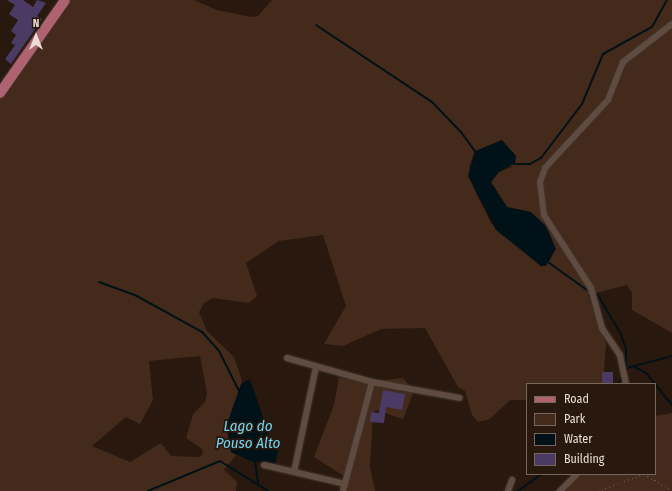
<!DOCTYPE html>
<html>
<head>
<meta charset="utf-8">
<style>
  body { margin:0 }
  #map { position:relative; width:672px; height:491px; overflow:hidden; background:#29180d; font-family:"Fira Sans Condensed",sans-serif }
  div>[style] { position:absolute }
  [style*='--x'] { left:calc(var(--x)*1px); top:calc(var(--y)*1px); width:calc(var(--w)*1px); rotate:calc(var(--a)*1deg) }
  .green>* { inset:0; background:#442a1a }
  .water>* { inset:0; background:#001117 }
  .stream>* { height:2px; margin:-1px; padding:0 1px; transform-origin:1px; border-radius:1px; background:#001117 }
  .building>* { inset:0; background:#4a3a64; transform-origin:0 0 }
  .path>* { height:1px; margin-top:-0.5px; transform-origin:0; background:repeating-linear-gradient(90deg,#6d5d54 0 1px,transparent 0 4px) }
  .roads { filter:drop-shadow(0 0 1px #40342f) drop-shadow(0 0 1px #40342f) }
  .street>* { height:6px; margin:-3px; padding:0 3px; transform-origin:3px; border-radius:3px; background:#604b40 }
  .primary>* { height:10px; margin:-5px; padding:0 5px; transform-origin:5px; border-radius:5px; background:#af6270 }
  span { translate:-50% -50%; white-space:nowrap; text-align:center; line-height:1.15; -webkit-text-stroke:3.5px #29180d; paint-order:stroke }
  .water-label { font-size:15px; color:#6fd5f2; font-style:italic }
  .legend { position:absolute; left:526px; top:383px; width:130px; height:92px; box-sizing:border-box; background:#29180d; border:1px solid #76675d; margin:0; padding:5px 7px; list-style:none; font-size:12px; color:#eaddd6 }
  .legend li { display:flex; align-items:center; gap:8px; height:20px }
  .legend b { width:20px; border:1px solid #76675d }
  .north { position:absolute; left:16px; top:16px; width:40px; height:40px; -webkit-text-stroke:3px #29180d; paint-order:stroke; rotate:0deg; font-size:11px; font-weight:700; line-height:16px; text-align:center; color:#eaddd6 }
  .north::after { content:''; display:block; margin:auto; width:14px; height:18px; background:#eaddd6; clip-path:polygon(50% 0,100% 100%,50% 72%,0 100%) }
</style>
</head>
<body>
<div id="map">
  <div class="green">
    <div style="clip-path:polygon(evenodd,69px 0,194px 0,217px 10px,251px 17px,258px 16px,272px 0,672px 0,672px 333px,632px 310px,632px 293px,627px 285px,588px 295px,606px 344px,603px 384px,527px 384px,527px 400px,510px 400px,490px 419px,478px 422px,472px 415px,465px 391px,458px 387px,425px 328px,381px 329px,343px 346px,324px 344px,346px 306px,323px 235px,279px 241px,246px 263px,257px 296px,249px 303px,213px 298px,204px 303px,199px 312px,207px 331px,234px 357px,242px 381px,227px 433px,231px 452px,236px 455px,224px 470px,237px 482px,236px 491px,0 491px,0 97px,69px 0,475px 151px,512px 167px,499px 172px,491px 182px,507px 207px,531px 212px,546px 266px,541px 266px,491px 223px,474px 189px,469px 167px,475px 151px,69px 0,200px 356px,207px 393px,205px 402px,193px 414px,186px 438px,202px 449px,203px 454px,199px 457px,171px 456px,161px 443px,130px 462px,92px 446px,126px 417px,140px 424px,153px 400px,149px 361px,200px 356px)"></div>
    <div style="clip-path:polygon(339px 377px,364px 382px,403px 378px,412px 388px,412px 396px,403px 419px,376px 410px,373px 413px,370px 467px,375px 491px,343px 491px,344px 476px,314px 457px,334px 405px)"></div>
    <div style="clip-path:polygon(672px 413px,672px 491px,553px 491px,565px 486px,574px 474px,655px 474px,655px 416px)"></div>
  </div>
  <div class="water">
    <div style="clip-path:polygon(502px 140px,516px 156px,515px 163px,499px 172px,491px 182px,507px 207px,531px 212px,546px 226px,556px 249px,546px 266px,541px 266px,496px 230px,468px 176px,475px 151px)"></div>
    <div style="clip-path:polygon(250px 379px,272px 444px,278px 451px,275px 464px,251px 461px,231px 452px,227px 424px,241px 384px)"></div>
  </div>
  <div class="stream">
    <div style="--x:316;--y:25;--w:139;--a:33.6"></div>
    <div style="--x:432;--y:102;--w:42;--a:46"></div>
    <div style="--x:461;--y:132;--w:27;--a:54"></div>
    <div style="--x:512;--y:164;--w:18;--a:0"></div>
    <div style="--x:530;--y:164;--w:13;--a:-29"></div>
    <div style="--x:541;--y:158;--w:68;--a:-52.8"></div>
    <div style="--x:582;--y:104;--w:54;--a:-67.2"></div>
    <div style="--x:603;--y:54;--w:56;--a:-28.9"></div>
    <div style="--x:652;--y:27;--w:31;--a:-61"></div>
    <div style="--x:548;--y:262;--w:48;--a:35.7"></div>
    <div style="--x:99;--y:282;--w:38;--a:20"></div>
    <div style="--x:135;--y:295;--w:77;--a:28.9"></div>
    <div style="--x:202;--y:332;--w:25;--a:48"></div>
    <div style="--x:219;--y:351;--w:45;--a:63.4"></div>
    <div style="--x:597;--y:294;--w:47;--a:59"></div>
    <div style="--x:621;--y:334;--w:16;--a:72"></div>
    <div style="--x:626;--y:349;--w:24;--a:90"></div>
    <div style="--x:633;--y:366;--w:15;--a:28"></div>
    <div style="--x:646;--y:373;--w:41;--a:50.9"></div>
    <div style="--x:627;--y:368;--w:47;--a:-14.9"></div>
    <div style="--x:618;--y:384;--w:8;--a:-60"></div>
    <div style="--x:255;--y:461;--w:22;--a:82"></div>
    <div style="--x:148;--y:491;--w:78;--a:-22.6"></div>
    <div style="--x:220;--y:461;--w:57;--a:32"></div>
    <div style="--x:518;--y:491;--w:29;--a:-36"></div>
  </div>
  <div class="building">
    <div style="clip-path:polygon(7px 0,23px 0,33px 7px,37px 0,46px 3px,37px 16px,42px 19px,11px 64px,5px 59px,15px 45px,11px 43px,16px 35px,11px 31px,18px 20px,9px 14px,15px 5px)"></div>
    <div style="left:602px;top:372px;width:11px;height:12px"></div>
    <div style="clip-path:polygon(383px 390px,405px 394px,402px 410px,386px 407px,384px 423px,370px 422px,371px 412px,379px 413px)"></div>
  </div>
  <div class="path">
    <div style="--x:644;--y:474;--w:32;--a:30"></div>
    <div style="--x:598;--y:491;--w:48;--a:-20.7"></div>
  </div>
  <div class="roads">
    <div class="street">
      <div style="--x:287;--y:358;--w:88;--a:15.8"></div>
      <div style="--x:372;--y:382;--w:89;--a:10.3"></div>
      <div style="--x:626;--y:384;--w:30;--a:-102"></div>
      <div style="--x:620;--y:355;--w:32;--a:-124"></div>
      <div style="--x:602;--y:328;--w:41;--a:-105.4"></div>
      <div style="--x:591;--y:288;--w:87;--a:-122.8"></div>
      <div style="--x:544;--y:215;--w:33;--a:-97"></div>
      <div style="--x:540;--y:182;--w:15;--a:-70"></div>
      <div style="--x:545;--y:168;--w:93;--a:-47.2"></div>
      <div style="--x:608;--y:100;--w:41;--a:-68.5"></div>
      <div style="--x:623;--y:62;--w:62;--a:-37.8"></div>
      <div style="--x:264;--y:465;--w:83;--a:13.2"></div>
      <div style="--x:294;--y:472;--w:107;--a:-78.2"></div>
      <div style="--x:343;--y:491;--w:113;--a:-75.1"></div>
      <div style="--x:508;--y:491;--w:12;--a:-70"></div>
      <div style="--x:560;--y:491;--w:24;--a:-45"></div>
    </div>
    <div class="primary">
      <div style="--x:0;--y:93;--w:113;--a:-55"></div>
    </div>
  </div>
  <div class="water-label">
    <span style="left:248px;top:435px">Lago do<br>Pouso Alto</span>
  </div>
  <ul class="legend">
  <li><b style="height:5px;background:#af6270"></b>Road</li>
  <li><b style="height:11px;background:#442a1a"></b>Park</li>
  <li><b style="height:11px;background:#001117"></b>Water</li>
  <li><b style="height:11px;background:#4a3a64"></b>Building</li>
  </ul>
  <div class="north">N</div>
</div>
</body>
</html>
